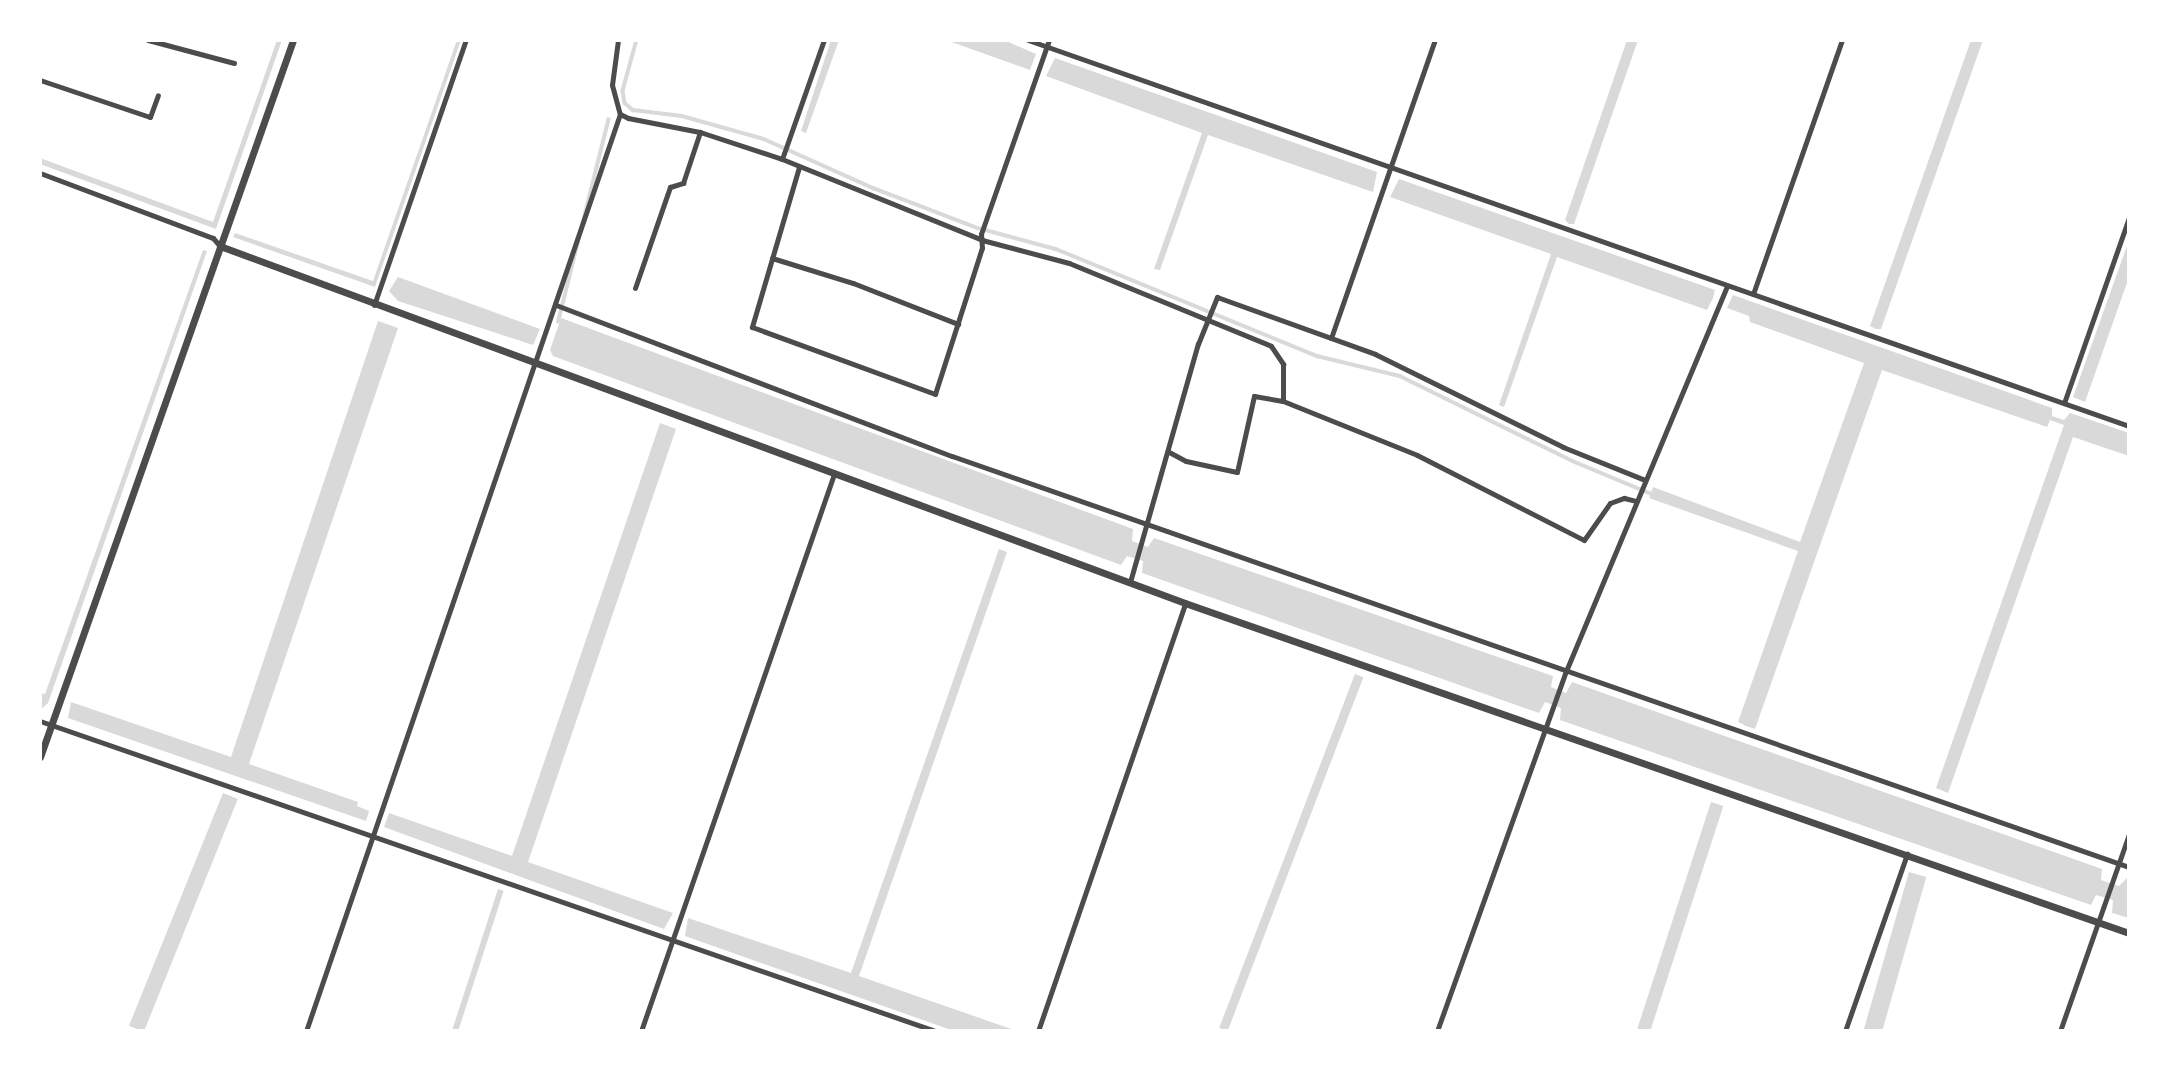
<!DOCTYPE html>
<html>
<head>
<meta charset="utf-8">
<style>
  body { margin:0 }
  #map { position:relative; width:2169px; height:1071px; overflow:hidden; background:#fff; font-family:Inter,sans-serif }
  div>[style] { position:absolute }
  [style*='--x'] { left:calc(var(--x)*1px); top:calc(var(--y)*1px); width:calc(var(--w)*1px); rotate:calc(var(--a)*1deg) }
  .water>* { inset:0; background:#d9d9d9; transform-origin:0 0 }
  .stream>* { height:3.5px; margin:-1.75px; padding:0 1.75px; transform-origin:1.75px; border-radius:1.75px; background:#d9d9d9 }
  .minor>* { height:5px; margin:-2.5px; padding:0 2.5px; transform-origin:2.5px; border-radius:2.5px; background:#4c4c4c }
  .tertiary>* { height:7px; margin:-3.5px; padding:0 3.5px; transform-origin:3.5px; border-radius:3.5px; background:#4c4c4c }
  span { translate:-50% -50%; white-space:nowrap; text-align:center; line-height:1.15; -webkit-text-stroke:6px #fff; paint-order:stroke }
  .frame { position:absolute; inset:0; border:42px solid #fff; pointer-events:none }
</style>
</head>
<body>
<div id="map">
  <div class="water">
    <div style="clip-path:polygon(277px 40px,282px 40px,216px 229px,40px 164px,40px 158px,213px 222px)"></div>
    <div style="clip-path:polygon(457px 40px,461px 40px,375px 287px,233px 237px,235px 233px,373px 281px)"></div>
    <div style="clip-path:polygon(831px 40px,839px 40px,806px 133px,801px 131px)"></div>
    <div style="clip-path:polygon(946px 40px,1004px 40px,1036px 54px,1030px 70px)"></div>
    <div style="clip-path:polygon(1627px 40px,1638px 40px,1574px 224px,1569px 224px,1565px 220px)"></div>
    <div style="clip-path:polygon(1971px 40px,1983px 40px,1881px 329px,1876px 329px,1870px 326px)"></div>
    <div style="clip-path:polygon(1055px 58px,1377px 172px,1373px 192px,1208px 135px,1160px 270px,1154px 269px,1202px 133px,1046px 76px)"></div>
    <div style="left:607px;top:117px;width:4px;height:212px;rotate:14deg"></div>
    <div style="clip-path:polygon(1399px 179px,1715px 290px,1713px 298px,1707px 310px,1557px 257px,1504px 407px,1499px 405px,1551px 254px,1390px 197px)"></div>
    <div style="clip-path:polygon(2129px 240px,2129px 277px,2085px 402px,2073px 397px)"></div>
    <div style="clip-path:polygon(203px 250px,207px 251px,48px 703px,40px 710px,40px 693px,45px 694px)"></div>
    <div style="clip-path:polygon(398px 277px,540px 329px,533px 345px,398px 301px,389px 291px)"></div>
    <div style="clip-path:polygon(1733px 295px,2052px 408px,2052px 416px,2064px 420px,2070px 413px,2129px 433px,2129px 456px,2073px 437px,1948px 793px,1936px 788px,2064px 425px,2050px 420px,2047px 427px,1882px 370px,1755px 729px,1746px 726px,1738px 722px,1798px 551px,1649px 498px,1653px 487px,1800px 542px,1864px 363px,1750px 322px,1749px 316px,1727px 308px)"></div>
    <div style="clip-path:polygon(561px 318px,1133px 529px,1132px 541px,1148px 547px,1154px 538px,1553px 676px,1551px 687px,1566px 693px,1572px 682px,2102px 869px,2101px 880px,2119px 886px,2129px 876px,2129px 918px,2112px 913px,2113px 900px,2096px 895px,2091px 905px,1560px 720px,1561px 708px,1545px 702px,1539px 713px,1142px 573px,1143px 561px,1127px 556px,1121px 565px,553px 356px,550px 350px)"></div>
    <div style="clip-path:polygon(378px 321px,398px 328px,249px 764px,358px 802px,357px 806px,369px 811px,366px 821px,68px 718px,71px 702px,231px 757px)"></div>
    <div style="clip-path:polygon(660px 423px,676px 429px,528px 862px,673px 913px,664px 929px,384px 827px,389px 813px,512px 856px)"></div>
    <div style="clip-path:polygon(999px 549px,1007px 552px,859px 976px,1017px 1031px,954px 1031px,685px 936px,688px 918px,851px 973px)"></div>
    <div style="left:1355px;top:674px;width:9px;height:379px;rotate:21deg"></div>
    <div style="left:223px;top:793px;width:16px;height:251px;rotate:22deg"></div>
    <div style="left:1711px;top:802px;width:13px;height:244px;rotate:18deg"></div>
    <div style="left:1909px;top:872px;width:18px;height:168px;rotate:16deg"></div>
    <div style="left:498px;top:889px;width:6px;height:151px;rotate:18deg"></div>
  </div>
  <div class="stream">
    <div style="--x:637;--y:40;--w:53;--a:105.4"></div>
    <div style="--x:623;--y:91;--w:12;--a:81"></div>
    <div style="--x:625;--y:103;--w:11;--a:41"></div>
    <div style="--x:633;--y:110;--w:49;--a:7"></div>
    <div style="--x:682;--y:116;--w:85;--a:15.7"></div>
    <div style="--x:764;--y:139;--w:120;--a:24.2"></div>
    <div style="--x:873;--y:188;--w:112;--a:20.9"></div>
    <div style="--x:978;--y:228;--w:81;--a:15.1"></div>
    <div style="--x:1056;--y:249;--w:282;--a:22.3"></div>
    <div style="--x:1317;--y:356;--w:85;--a:13.5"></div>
    <div style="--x:1400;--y:376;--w:195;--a:26.2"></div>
    <div style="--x:1575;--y:462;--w:83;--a:22.6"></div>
  </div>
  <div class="minor">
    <div style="--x:148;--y:40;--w:89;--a:15"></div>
    <div style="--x:618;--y:40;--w:45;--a:97.6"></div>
    <div style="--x:612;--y:85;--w:30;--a:75"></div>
    <div style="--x:620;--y:114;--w:9;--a:27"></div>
    <div style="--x:628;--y:118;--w:73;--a:11"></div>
    <div style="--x:700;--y:132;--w:86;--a:18.2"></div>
    <div style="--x:782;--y:159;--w:216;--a:22"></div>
    <div style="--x:982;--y:240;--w:90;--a:14.8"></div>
    <div style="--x:1069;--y:263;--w:218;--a:22.3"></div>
    <div style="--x:1271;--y:346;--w:22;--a:56"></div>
    <div style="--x:1283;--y:364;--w:37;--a:90"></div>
    <div style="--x:1028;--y:40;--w:1167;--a:19.32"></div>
    <div style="--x:40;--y:80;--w:116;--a:18.6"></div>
    <div style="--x:150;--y:117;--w:23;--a:-70"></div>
    <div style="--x:782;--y:159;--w:126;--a:-70.6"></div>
    <div style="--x:799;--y:167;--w:167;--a:106.4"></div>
    <div style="--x:752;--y:327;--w:195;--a:20.1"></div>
    <div style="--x:935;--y:394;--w:153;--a:-72.2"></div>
    <div style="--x:982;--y:248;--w:14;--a:-94"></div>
    <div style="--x:981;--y:234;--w:206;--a:-70.7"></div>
    <div style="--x:40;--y:173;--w:185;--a:20.6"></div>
    <div style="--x:213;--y:238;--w:11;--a:49"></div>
    <div style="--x:772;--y:258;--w:85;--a:17.2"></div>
    <div style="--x:853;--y:283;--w:113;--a:21.3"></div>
    <div style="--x:635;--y:288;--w:107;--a:-70.9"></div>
    <div style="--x:670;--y:187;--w:14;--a:-17"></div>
    <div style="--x:683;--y:183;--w:54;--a:-71.6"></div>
    <div style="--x:1753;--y:294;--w:269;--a:-70.7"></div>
    <div style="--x:374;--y:305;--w:281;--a:-70.9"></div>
    <div style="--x:556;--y:305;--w:424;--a:20.9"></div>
    <div style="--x:952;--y:456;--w:1247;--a:19.25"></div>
    <div style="--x:1331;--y:338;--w:316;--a:-70.8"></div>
    <div style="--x:2064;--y:403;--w:197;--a:-70.7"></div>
    <div style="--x:1169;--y:452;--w:19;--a:28"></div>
    <div style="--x:1186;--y:461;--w:52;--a:12.2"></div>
    <div style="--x:1237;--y:472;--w:78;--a:-77.4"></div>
    <div style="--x:1254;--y:396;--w:29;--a:10"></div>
    <div style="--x:1283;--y:401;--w:144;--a:21.9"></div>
    <div style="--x:1417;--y:455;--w:187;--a:27"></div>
    <div style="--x:1584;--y:540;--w:45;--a:-54.9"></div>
    <div style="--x:1610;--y:503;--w:15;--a:-20"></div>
    <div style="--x:1624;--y:498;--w:12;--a:14"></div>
    <div style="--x:1130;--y:582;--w:248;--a:-74.1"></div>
    <div style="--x:1198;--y:344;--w:51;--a:-68"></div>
    <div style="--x:1217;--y:297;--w:168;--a:19.8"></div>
    <div style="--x:1375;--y:354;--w:210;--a:26.3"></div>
    <div style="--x:1563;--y:447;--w:88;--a:21.9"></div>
    <div style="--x:40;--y:721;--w:947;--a:19.1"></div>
    <div style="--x:306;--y:1031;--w:969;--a:-71.1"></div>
    <div style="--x:641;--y:1031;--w:589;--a:-70.89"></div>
    <div style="--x:1038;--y:1031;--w:453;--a:-71"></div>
    <div style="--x:1437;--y:1031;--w:382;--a:-70.3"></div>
    <div style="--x:1566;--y:671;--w:417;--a:-67.3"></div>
    <div style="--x:1845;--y:1031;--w:188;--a:-70.7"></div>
    <div style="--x:2060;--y:1031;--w:209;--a:-70.7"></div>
  </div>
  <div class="tertiary">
    <div style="--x:220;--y:246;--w:1029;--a:20.3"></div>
    <div style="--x:1185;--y:603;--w:1000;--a:19.27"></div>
    <div style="--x:40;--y:757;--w:760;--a:-70.56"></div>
  </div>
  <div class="frame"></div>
</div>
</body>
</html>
